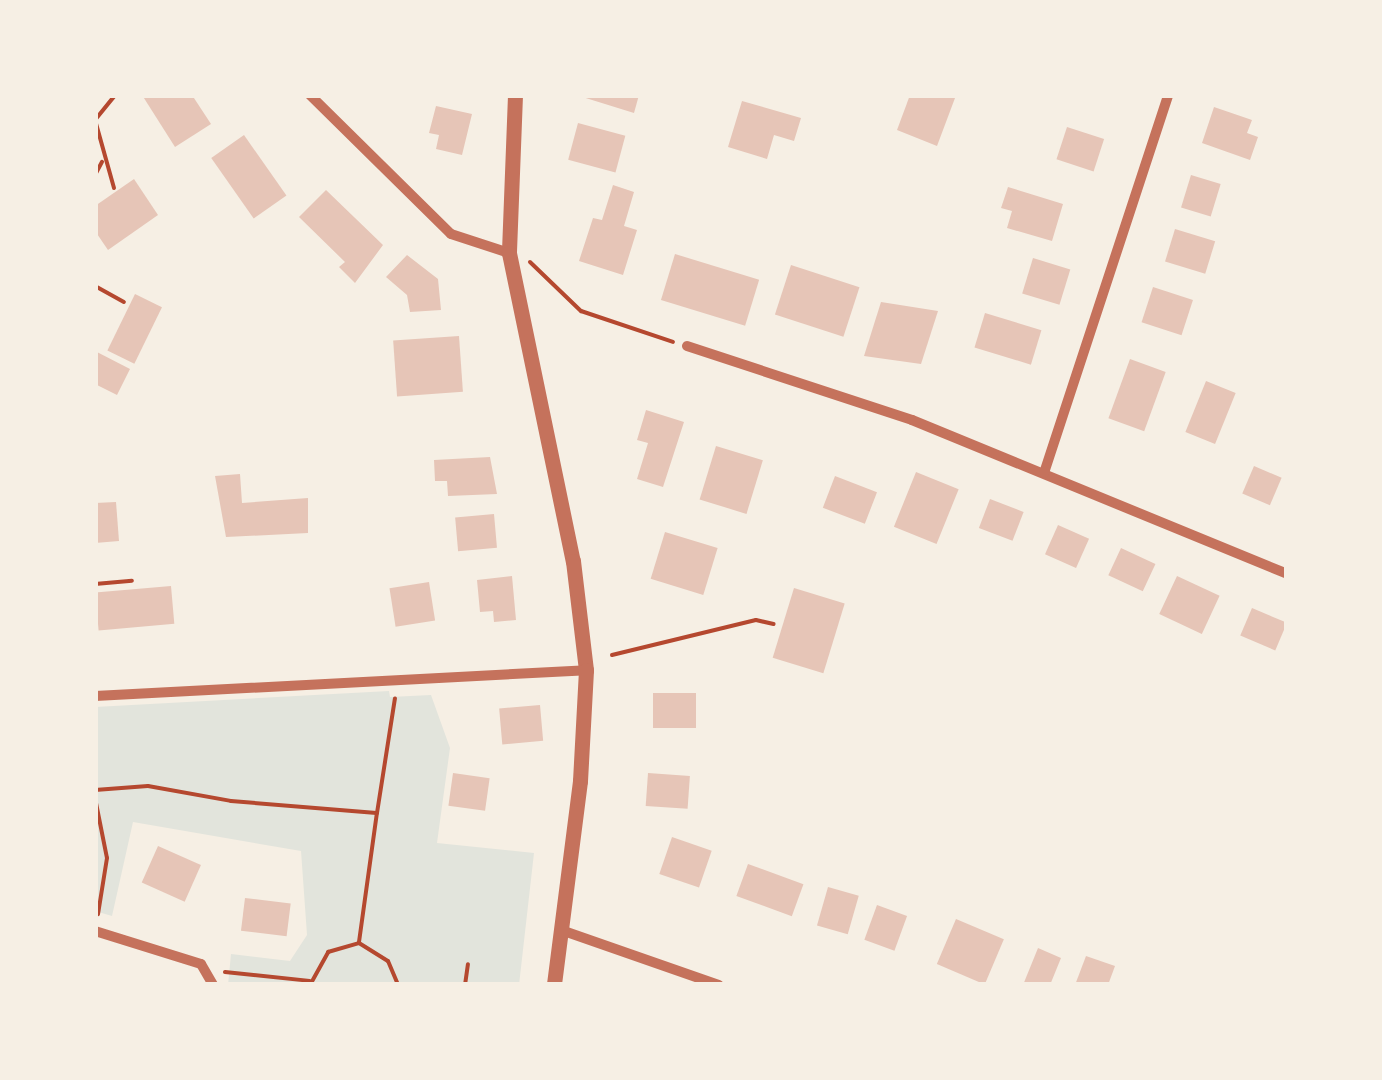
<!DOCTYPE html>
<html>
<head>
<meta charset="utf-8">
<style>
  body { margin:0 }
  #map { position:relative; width:1382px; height:1080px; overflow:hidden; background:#f6efe4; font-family:Mulish,sans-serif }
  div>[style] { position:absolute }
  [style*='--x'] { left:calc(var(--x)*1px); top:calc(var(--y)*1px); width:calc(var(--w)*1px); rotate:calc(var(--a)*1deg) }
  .green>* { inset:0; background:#e2e4dc }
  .building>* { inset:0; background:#e6c5b7; transform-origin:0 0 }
  .path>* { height:4px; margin:-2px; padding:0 2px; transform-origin:2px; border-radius:2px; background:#b5482f }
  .minor>* { height:10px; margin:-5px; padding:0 5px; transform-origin:5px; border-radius:5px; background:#c5725c }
  .tertiary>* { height:15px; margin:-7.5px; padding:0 7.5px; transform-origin:7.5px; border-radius:7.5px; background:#c5725c }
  span { translate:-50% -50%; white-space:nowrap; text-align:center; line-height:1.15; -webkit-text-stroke:10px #f6efe4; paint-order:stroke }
  .frame { position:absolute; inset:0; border:98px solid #f6efe4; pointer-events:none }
</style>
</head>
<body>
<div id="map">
  <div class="green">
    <div style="clip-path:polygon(389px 691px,390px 697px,431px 695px,450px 748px,437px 843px,534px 853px,519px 985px,228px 985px,231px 954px,290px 961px,307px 935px,301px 851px,133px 822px,112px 916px,95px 911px,95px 707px)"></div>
  </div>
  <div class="building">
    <div style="clip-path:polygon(142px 95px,192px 95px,211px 124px,175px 147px)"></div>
    <div style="clip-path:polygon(576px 95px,639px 95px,634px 113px)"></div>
    <div style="clip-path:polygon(910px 95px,955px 98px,937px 146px,897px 130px)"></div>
    <div style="clip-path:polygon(742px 101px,801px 118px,794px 141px,774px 135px,767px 159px,728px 147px)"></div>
    <div style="clip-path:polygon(436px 106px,472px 114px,462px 155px,436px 149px,439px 135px,429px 133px)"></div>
    <div style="clip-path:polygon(1214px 107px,1252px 120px,1247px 133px,1258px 137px,1250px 160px,1202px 143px)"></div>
    <div style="left:578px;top:123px;width:49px;height:38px;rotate:15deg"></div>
    <div style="left:1067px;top:127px;width:39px;height:34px;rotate:18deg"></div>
    <div style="left:244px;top:135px;width:74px;height:40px;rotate:55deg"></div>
    <div style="left:1191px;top:175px;width:31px;height:34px;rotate:17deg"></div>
    <div style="clip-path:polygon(134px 179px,158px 215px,108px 250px,95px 231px,95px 206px)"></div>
    <div style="clip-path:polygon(613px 185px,634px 192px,624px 226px,637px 230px,623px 275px,579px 261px,593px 218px,602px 220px)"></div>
    <div style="clip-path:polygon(1008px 187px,1063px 204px,1052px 241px,1007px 228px,1012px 211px,1001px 208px)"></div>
    <div style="clip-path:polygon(326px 190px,383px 245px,355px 283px,339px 267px,345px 262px,299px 217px)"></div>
    <div style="left:1175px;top:229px;width:42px;height:34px;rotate:17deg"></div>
    <div style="left:675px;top:254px;width:88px;height:48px;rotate:17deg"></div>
    <div style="clip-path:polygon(407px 255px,438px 279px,441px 310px,410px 312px,407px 295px,386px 277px)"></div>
    <div style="left:1033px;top:258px;width:39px;height:37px;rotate:17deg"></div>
    <div style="left:791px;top:265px;width:72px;height:52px;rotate:18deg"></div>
    <div style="left:1153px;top:287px;width:42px;height:37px;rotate:18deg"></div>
    <div style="left:135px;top:294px;width:30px;height:63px;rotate:26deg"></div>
    <div style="clip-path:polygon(881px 302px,938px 311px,921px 364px,864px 356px)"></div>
    <div style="left:985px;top:313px;width:59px;height:36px;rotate:17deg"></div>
    <div style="left:459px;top:336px;width:56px;height:66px;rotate:86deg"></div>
    <div style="clip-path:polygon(95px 351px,130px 369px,117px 395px,95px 384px)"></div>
    <div style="left:1130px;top:359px;width:38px;height:63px;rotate:20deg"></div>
    <div style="left:1206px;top:381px;width:32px;height:55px;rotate:22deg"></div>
    <div style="clip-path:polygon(646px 410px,684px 422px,663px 487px,637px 479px,648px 443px,637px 440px)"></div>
    <div style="left:716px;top:446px;width:49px;height:56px;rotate:17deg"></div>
    <div style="clip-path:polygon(490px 457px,497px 494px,448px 496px,447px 481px,435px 481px,434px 460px)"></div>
    <div style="left:1254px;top:466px;width:30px;height:30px;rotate:23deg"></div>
    <div style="left:916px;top:472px;width:46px;height:59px;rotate:22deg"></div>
    <div style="clip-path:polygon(240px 474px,242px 503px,308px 498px,308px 533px,226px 537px,215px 476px)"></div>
    <div style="left:835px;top:476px;width:45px;height:34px;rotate:21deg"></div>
    <div style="left:990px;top:499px;width:36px;height:31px;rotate:21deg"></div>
    <div style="clip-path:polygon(116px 502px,119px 541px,95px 543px,95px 503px)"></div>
    <div style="left:494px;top:514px;width:34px;height:39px;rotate:85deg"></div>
    <div style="left:1058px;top:525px;width:34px;height:32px;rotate:24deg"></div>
    <div style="left:665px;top:532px;width:55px;height:49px;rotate:17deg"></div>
    <div style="left:1121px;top:548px;width:38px;height:30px;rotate:25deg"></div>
    <div style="clip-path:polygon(512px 576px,516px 620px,494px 622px,493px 611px,480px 612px,477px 580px)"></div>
    <div style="left:1177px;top:576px;width:47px;height:42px;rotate:25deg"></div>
    <div style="left:429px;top:582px;width:39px;height:40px;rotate:81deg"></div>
    <div style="left:171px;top:586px;width:38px;height:76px;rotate:85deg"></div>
    <div style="left:794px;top:588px;width:53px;height:73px;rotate:17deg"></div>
    <div style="left:1252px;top:608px;width:38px;height:30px;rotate:23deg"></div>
    <div style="left:653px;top:693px;width:43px;height:35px"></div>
    <div style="left:540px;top:705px;width:36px;height:41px;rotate:85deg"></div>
    <div style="left:453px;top:773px;width:37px;height:33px;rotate:8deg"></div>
    <div style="left:648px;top:773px;width:42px;height:33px;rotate:4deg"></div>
    <div style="left:672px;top:837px;width:42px;height:39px;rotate:19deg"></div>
    <div style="left:158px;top:846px;width:47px;height:40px;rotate:24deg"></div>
    <div style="left:748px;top:864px;width:59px;height:34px;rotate:20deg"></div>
    <div style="left:828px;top:887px;width:32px;height:40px;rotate:16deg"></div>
    <div style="left:245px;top:898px;width:46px;height:33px;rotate:7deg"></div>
    <div style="left:877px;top:905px;width:32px;height:37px;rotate:20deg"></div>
    <div style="left:956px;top:919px;width:52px;height:49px;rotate:23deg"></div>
    <div style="clip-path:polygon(1038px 948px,1061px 958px,1050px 985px,1023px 985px)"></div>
    <div style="clip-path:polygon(1086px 956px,1115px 966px,1108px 985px,1075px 985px)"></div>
  </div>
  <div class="path">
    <div style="--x:95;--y:175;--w:15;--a:-62"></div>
    <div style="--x:114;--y:188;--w:71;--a:-105.6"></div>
    <div style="--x:95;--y:120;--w:32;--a:-51"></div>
    <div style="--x:530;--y:262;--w:71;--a:43.9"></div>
    <div style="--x:581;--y:311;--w:97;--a:18.6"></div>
    <div style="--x:95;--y:286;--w:33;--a:29"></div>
    <div style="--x:95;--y:584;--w:37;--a:-5"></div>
    <div style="--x:612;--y:655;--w:148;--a:-13.7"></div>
    <div style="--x:756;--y:620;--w:18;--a:13"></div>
    <div style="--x:95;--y:790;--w:53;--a:-4.3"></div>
    <div style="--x:148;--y:786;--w:84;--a:10.2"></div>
    <div style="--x:231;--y:801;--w:146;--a:4.7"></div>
    <div style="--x:377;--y:813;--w:116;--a:-81.1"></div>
    <div style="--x:95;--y:798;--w:61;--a:78.7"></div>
    <div style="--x:107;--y:858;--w:57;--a:99.1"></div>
    <div style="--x:359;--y:942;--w:130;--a:-82.1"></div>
    <div style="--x:225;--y:972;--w:85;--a:6"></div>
    <div style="--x:310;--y:985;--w:38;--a:-61"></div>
    <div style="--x:328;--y:952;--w:32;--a:-16"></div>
    <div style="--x:359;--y:943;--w:34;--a:32"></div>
    <div style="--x:388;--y:961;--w:26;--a:67"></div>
    <div style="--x:465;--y:985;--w:21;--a:-82"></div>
  </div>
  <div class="minor">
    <div style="--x:310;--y:95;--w:198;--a:44.6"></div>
    <div style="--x:451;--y:234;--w:61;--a:18.1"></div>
    <div style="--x:687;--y:346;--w:237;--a:18.2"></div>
    <div style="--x:912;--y:420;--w:405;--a:22.3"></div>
    <div style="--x:1044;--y:473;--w:398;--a:-71.8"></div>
    <div style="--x:95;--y:696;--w:492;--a:-3"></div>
    <div style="--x:561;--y:930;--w:167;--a:19.2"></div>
    <div style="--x:95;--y:931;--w:111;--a:17.3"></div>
    <div style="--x:201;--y:964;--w:24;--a:60"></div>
  </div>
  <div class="tertiary">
    <div style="--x:515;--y:95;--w:158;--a:92.2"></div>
    <div style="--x:509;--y:253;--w:315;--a:78.3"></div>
    <div style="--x:573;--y:561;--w:110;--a:83.2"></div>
    <div style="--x:586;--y:670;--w:111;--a:93.1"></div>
    <div style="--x:580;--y:781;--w:206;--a:97.3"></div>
  </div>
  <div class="frame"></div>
</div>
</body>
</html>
